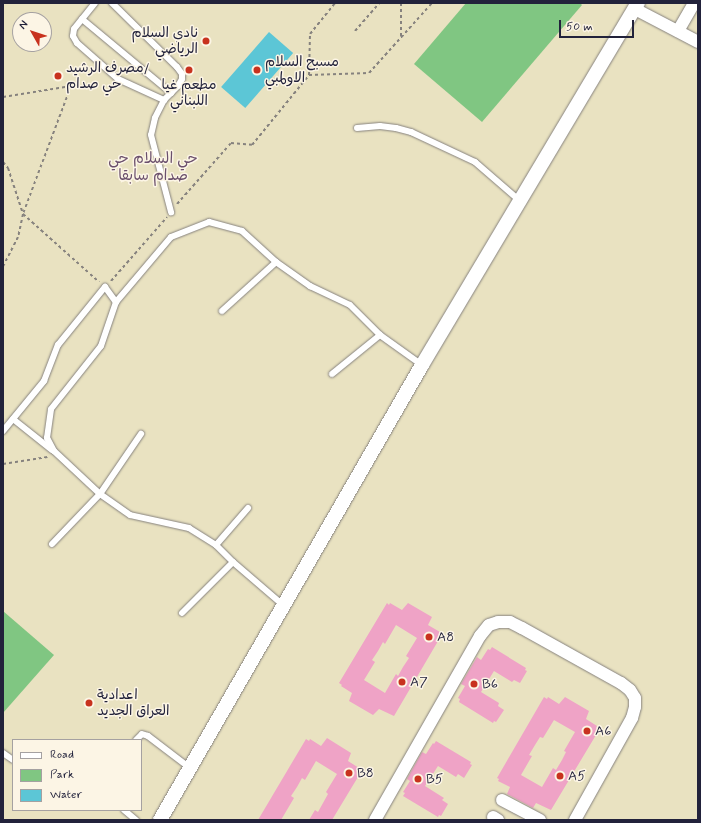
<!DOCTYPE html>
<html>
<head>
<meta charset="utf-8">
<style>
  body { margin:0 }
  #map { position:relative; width:701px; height:823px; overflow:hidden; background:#e9e2c1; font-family:Mynerve,"Playpen Sans Arabic",sans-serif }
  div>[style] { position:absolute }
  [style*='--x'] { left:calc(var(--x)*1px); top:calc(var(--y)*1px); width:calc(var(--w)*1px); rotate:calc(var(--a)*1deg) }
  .green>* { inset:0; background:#80c682 }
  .water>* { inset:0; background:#5cc6d6; transform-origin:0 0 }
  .building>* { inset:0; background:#efa3c6 }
  .path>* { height:2px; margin-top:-1px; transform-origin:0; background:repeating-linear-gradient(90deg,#86827e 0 3px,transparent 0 6px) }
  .roads { filter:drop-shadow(0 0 1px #86827e) drop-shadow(0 0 1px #86827e) }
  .service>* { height:6px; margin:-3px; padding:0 3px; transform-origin:3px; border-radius:3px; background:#fff }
  .minor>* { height:12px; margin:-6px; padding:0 6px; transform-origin:6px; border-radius:6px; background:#fff }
  .tertiary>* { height:14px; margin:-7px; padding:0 7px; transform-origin:7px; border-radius:7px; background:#fff }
  .dots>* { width:11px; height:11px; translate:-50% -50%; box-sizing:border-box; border:2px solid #fcf5e5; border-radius:50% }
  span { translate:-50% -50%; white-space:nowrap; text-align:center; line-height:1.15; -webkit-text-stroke:3px #fcf5e5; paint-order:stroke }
  .poi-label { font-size:14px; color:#22223b }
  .right { translate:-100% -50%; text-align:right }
  .left { translate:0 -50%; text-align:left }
  .neighbourhood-label { font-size:15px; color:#6a4f6c }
  .frame { position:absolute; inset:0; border:4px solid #22223b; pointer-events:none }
  .legend { position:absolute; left:12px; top:739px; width:130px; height:72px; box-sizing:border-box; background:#fcf5e5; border:1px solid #a5a1a1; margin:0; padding:5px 7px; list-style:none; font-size:12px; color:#22223b }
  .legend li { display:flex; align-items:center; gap:8px; height:20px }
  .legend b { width:20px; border:1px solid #a5a1a1 }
  .north { position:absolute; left:12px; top:12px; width:40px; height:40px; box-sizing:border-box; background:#fcf5e5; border:1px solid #a5a1a1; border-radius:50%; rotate:309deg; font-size:11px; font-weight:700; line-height:16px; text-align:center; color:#22223b }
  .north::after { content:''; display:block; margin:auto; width:14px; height:18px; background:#c8321e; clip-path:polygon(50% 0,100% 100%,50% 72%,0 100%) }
  .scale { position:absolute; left:559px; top:20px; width:75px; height:18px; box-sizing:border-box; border:2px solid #22223b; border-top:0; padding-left:5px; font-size:12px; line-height:14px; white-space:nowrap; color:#22223b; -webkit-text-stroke:3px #fcf5e5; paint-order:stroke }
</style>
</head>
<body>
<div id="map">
  <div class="green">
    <div style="clip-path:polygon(466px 3px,580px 3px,582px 5px,482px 122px,414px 64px)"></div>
    <div style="clip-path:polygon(3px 611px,54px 655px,3px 713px)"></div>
  </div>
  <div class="water">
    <div style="left:269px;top:32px;width:32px;height:73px;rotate:41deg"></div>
  </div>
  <div class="building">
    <div style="clip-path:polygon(evenodd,387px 603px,389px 605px,390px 603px,402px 610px,408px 603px,432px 617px,428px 625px,440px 632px,439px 634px,441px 636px,394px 716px,379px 709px,373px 715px,349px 701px,352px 693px,341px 686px,342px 685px,339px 683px,387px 603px,396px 625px,417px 638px,406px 656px,409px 658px,403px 667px,398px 676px,396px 674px,385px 693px,364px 680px,375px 662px,372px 660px,378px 651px,383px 642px,385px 644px,396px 625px)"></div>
    <div style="clip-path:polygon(492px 647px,526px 668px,525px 670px,527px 671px,520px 683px,514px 680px,512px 682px,494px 671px,481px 692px,499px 703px,498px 706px,504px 710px,496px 722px,494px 721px,493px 723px,459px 702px,460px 699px,458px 698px,465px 686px,461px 684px,477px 657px,481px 660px,488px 649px,490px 650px)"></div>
    <div style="clip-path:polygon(evenodd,544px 697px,547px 699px,548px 697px,559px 704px,565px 697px,589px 711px,586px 719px,597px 726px,596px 728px,599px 730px,551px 810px,536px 803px,533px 808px,507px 794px,510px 787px,498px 781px,499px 779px,497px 778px,544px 697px,554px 720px,575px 732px,564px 751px,566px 752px,562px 760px,556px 770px,553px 768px,542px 787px,521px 775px,532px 756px,529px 755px,535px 745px,540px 737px,543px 738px,554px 720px)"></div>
    <div style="clip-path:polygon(327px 738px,351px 753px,348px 761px,359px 768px,358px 770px,361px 772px,332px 820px,309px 820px,315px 810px,318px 812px,328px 794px,326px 792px,337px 774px,316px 761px,305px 780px,302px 778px,297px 787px,291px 796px,294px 798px,281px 820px,258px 820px,306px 739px,309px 741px,310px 739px,321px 746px)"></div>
    <div style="clip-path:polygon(436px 741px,471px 762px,470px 764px,472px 765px,464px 778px,458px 774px,456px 777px,438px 766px,425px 786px,444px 798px,442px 800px,448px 804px,441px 816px,439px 815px,438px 817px,403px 796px,405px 793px,403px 792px,410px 781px,407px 779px,422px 752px,426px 754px,433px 743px,434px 744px)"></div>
  </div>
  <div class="path">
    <div style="--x:401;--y:3;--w:33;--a:90"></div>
    <div style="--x:355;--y:31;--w:37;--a:-49"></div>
    <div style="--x:309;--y:75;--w:41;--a:-88.6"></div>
    <div style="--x:310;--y:34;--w:40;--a:-51"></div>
    <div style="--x:3;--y:97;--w:69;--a:-9.2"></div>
    <div style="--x:71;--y:86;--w:137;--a:110.6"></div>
    <div style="--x:23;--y:214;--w:102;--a:41.8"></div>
    <div style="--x:3;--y:162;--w:8;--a:50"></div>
    <div style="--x:8;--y:168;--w:48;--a:71.9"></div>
    <div style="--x:23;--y:214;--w:24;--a:102"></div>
    <div style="--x:18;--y:237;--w:34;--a:117"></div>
    <div style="--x:177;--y:204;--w:81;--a:-48.5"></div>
    <div style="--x:231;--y:143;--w:21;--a:5"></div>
    <div style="--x:252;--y:145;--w:90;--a:-50.8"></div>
    <div style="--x:309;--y:75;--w:60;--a:-1.9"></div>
    <div style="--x:369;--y:73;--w:94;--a:-48"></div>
    <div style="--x:111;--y:281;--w:85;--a:-48.8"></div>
    <div style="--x:3;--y:464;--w:45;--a:-9"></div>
  </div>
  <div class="roads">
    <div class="service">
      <div style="--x:95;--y:3;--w:33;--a:129"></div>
      <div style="--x:74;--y:29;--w:7;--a:98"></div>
      <div style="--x:73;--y:36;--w:8;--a:60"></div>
      <div style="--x:77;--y:43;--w:55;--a:41.3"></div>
      <div style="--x:118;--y:79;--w:51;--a:24.5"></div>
      <div style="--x:112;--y:3;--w:91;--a:44.6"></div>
      <div style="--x:177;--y:67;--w:9;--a:54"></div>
      <div style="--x:182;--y:74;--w:5;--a:90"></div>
      <div style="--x:182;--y:79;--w:8;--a:120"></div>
      <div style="--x:178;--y:86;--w:20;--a:135"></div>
      <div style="--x:164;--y:100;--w:20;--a:117"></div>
      <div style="--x:155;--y:118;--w:17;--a:103"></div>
      <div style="--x:151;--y:135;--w:80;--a:75.4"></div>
      <div style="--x:82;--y:19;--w:116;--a:39.7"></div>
      <div style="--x:357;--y:128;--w:23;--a:-5"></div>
      <div style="--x:380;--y:126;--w:16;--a:7"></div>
      <div style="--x:396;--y:128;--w:16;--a:15"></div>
      <div style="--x:411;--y:132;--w:71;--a:25.1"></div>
      <div style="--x:475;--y:162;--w:60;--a:40.9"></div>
      <div style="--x:222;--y:311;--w:73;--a:-42.2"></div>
      <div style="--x:332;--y:374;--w:62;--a:-39.1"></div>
      <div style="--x:13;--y:419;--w:50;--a:38.5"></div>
      <div style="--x:3;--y:431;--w:65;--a:-50.6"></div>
      <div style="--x:44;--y:381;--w:39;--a:-69"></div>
      <div style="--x:58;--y:345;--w:75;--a:-51"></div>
      <div style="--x:105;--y:287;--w:19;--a:54"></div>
      <div style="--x:52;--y:544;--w:69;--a:-46.2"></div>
      <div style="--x:100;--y:494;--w:73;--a:-55.7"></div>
      <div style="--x:216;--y:545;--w:49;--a:-49.1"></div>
      <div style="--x:283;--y:605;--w:66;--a:-139.3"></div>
      <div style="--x:233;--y:562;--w:24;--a:-135"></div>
      <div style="--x:216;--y:545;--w:32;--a:-148"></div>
      <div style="--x:189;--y:528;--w:60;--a:-167.6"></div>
      <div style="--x:130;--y:515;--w:37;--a:-145"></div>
      <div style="--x:100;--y:494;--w:63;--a:-136.9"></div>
      <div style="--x:54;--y:451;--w:15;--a:-118"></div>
      <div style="--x:47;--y:438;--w:29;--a:-82"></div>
      <div style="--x:51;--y:409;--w:80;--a:-51.6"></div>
      <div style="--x:101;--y:346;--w:46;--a:-71.2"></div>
      <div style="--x:116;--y:302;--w:85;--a:-49.8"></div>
      <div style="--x:171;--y:237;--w:41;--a:-21.5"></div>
      <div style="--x:209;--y:222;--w:34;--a:15"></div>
      <div style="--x:242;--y:231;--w:46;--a:42.4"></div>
      <div style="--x:276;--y:262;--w:42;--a:35.2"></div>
      <div style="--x:310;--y:286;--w:44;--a:25.4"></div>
      <div style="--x:350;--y:305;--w:42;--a:45"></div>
      <div style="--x:380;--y:335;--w:52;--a:35.5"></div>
      <div style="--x:182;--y:613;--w:72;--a:-45"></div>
      <div style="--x:136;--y:740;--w:8;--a:-45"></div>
      <div style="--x:142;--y:734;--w:6;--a:18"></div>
      <div style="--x:148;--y:736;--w:53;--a:37.3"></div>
      <div style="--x:3;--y:753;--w:12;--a:35"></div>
      <div style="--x:124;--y:810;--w:16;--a:40"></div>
    </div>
    <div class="minor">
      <div style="--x:635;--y:9;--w:71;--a:27.6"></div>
      <div style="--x:678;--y:31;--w:32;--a:-60"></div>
      <div style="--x:502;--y:800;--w:43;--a:27.8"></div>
      <div style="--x:493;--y:817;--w:6;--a:31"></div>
      <div style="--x:375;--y:820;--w:212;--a:-60.3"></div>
      <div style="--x:480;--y:636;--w:14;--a:-51"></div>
      <div style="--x:489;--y:625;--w:9;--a:-18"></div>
      <div style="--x:498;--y:622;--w:12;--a:0"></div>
      <div style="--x:510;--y:622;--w:13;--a:27"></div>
      <div style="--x:522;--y:628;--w:113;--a:29.1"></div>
      <div style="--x:621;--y:683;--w:11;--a:38"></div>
      <div style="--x:630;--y:690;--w:9;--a:58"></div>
      <div style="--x:635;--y:698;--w:9;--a:90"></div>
      <div style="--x:635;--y:707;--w:11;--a:105"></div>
      <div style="--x:632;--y:718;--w:117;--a:119.2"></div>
    </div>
    <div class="tertiary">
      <div style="--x:160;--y:820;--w:525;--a:-60.07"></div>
      <div style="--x:422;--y:365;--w:422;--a:-59.2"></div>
    </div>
  </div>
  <div class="dots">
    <div style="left:206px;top:41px;background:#c8321e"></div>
    <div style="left:189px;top:70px;background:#c8321e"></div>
    <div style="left:257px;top:70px;background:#c8321e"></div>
    <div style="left:58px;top:76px;background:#c8321e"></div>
    <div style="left:429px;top:637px;background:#c8321e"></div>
    <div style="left:402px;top:682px;background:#c8321e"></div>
    <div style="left:474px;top:684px;background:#c8321e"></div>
    <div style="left:89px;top:703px;background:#c8321e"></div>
    <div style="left:587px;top:731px;background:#c8321e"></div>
    <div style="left:349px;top:773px;background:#c8321e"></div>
    <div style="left:560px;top:776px;background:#c8321e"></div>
    <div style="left:418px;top:779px;background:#c8321e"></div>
  </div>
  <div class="poi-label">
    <span class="right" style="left:198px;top:41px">نادي السلام<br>الرياضي</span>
    <span class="left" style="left:265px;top:70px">مسبح السلام<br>الاولمبي</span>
    <span class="left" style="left:66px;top:76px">مصرف الرشيد/<br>حي صدام</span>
    <span style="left:189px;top:93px">مطعم غيا<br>اللبناني</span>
    <span class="left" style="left:437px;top:637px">A8</span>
    <span class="left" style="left:410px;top:682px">A7</span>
    <span class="left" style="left:482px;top:684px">B6</span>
    <span class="left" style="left:97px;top:703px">اعدادية<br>العراق الجديد</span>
    <span class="left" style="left:595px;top:731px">A6</span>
    <span class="left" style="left:357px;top:773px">B8</span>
    <span class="left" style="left:568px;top:776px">A5</span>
    <span class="left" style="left:426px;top:779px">B5</span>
  </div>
  <div class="neighbourhood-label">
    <span style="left:153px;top:168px">حي السلام حي<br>صدام سابقا</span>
  </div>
  <div class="frame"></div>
  <ul class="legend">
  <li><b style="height:5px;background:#fff"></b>Road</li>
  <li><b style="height:11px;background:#80c682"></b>Park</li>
  <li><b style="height:11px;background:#5cc6d6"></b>Water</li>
  </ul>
  <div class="north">N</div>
  <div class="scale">50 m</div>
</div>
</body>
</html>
